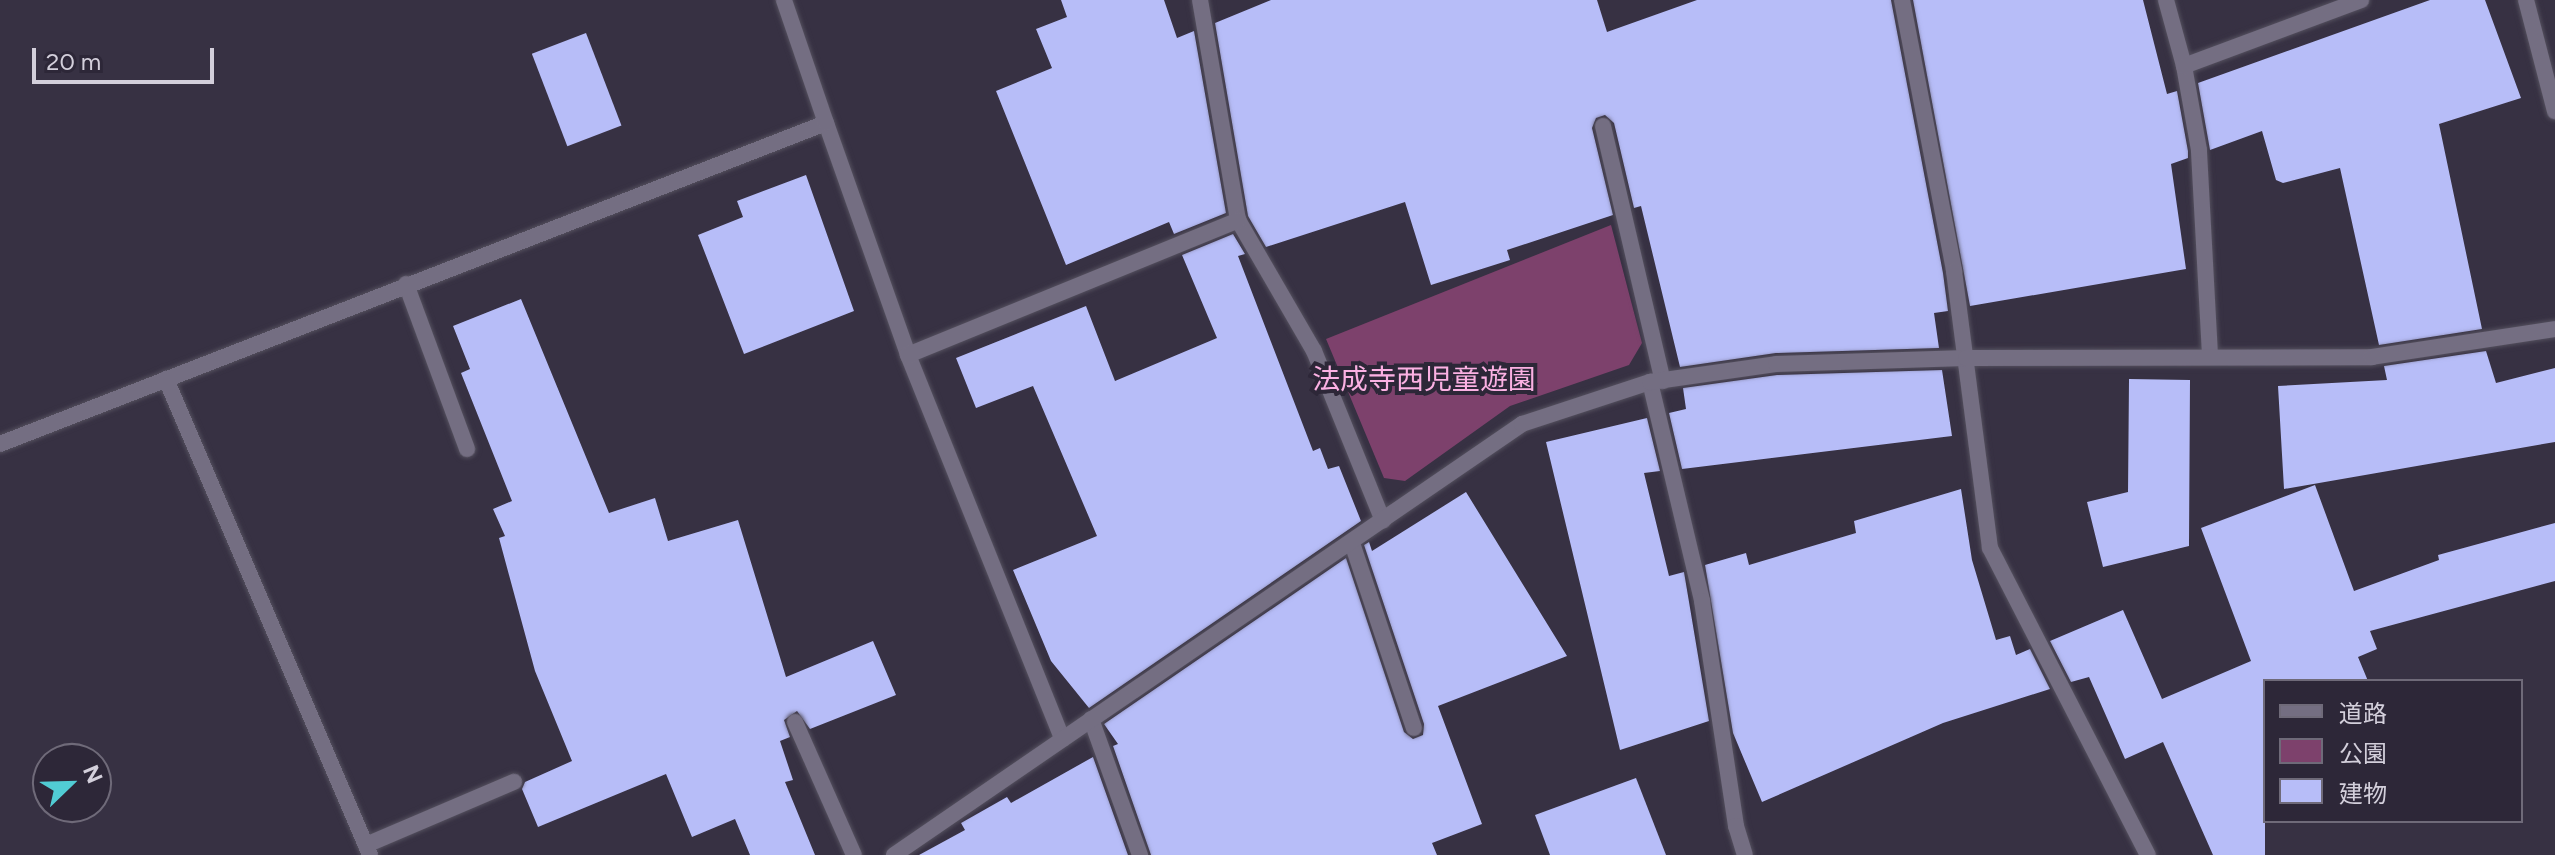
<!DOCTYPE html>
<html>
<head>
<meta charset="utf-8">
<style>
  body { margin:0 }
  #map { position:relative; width:2555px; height:855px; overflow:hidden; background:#373143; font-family:Figtree,"Noto Sans JP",sans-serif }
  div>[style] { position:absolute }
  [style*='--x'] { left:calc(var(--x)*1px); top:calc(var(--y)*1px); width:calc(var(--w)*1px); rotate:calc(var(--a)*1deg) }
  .green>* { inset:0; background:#7d416c }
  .building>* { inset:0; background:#b7bdf8; transform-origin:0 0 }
  .roads { filter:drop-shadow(0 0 2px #54505e) drop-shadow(0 0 2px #54505e) }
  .lane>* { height:16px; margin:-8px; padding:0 8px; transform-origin:8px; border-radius:8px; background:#746e82 }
  .street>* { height:16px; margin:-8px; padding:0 8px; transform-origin:8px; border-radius:8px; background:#746e82 }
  span { translate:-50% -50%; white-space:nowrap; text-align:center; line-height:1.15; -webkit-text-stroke:8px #2d2738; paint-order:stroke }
  .park-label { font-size:28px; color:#fbb1e3 }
  .legend { position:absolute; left:2263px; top:679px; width:260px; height:144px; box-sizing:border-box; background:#2d2738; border:2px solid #6f6a79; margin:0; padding:10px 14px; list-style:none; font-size:24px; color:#d3cfdb }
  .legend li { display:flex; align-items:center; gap:16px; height:40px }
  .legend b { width:40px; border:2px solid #6f6a79 }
  .north { position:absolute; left:32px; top:743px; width:80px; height:80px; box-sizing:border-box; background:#2d2738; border:2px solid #6f6a79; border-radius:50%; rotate:67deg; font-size:22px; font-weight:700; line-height:32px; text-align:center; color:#d3cfdb }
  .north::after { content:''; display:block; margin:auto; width:28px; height:36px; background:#51ccd4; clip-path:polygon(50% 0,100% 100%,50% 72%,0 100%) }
  .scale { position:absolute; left:32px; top:48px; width:182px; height:36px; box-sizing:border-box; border:4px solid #d3cfdb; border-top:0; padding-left:10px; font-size:24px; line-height:28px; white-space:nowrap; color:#d3cfdb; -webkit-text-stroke:6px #2d2738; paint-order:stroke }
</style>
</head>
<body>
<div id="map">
  <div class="green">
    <div style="clip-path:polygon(1611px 225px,1642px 343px,1629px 365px,1510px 406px,1405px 481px,1384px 478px,1326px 339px)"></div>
  </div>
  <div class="building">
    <div style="clip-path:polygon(1061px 0,1164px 0,1177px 38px,1194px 31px,1226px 213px,1174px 234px,1169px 222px,1066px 265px,996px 91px,1052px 68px,1036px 29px,1067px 17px)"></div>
    <div style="clip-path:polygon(1271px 0,1597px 0,1607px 32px,1697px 0,1891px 0,1943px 273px,1948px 311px,1934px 313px,1939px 348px,1776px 353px,1680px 367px,1641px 206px,1634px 208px,1614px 123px,1605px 115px,1596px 118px,1592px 128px,1613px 215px,1507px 250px,1510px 260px,1431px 285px,1405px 202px,1266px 247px,1248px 216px,1215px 23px)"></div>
    <div style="clip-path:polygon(1913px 0,2143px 0,2167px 94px,2177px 91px,2188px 151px,2188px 158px,2171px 164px,2186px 269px,1970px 306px)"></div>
    <div style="clip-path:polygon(2430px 0,2485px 0,2521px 98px,2439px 124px,2482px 329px,2379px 345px,2340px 168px,2283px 183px,2276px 180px,2262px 131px,2210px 150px,2198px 83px)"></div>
    <div style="left:586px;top:33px;width:99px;height:58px;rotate:69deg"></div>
    <div style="clip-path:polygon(806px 175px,854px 311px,744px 354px,698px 235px,743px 217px,737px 201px)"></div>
    <div style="clip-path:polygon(1233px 234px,1245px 254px,1238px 256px,1313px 451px,1320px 448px,1328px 469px,1339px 466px,1361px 521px,1089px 708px,1051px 661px,1013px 570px,1097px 536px,1033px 386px,976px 408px,956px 358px,1086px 306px,1115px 381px,1217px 338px,1182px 255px)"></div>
    <div style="clip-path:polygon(521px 299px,609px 513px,655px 498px,668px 541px,738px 520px,786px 677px,873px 641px,896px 695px,810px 729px,797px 711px,784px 720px,790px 737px,780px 741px,793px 780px,785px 782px,815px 855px,750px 855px,735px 819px,692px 837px,666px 774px,538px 827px,522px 789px,525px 782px,572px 761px,535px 671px,499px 538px,505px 536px,493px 509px,512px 501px,461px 373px,470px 369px,453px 326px)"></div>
    <div style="clip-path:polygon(2486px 351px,2496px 383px,2555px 368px,2555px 442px,2284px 489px,2278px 386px,2387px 380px,2384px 366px)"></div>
    <div style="clip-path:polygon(1942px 370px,1952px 436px,1682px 469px,1669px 413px,1686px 409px,1683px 388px,1777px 375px)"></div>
    <div style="clip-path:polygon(2129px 379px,2190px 380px,2189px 546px,2103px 567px,2087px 502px,2128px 492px)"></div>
    <div style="clip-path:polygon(1647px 418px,1660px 471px,1644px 473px,1669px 576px,1684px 572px,1709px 721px,1620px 750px,1546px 442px)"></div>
    <div style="clip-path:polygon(2315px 485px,2354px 591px,2439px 560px,2438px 555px,2555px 523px,2555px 581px,2370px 631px,2377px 649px,2358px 657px,2368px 681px,2265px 681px,2265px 855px,2213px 855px,2163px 742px,2125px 759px,2089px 677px,2071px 682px,2050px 641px,2123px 610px,2162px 699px,2251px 661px,2201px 528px)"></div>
    <div style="clip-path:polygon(1961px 489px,1972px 560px,1996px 640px,2010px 636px,2016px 655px,2030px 649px,2050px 689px,1943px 723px,1762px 802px,1733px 733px,1705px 565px,1746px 553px,1749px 565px,1856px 533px,1854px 521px)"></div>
    <div style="clip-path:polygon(1466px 492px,1567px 656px,1438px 706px,1482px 824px,1432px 843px,1437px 855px,1151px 855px,1113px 746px,1118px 744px,1104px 724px,1346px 558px,1404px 732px,1413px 739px,1423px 735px,1424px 724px,1364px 545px,1369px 542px,1372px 551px)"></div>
    <div style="clip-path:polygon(1093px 757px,1128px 855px,919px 855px,965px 830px,961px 823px,1007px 797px,1011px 803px)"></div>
    <div style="clip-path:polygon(1636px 778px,1666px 855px,1550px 855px,1535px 815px)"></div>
  </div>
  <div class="roads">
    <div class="lane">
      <div style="--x:2166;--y:0;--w:68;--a:74.7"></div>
      <div style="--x:1603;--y:126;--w:262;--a:76.8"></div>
      <div style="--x:406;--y:284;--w:176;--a:69.7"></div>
      <div style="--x:1352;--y:543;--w:195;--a:71.5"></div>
      <div style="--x:795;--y:722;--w:145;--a:66.1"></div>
      <div style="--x:366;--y:845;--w:161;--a:-23.1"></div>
    </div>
    <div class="street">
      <div style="--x:1200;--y:0;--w:223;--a:80.2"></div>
      <div style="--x:1238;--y:220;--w:151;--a:59.9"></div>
      <div style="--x:1314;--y:351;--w:183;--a:67.9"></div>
      <div style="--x:1902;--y:0;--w:276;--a:79.1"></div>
      <div style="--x:1954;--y:271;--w:279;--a:82.6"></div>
      <div style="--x:1990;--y:548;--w:345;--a:62.8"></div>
      <div style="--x:2526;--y:0;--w:115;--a:75.4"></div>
      <div style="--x:826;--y:123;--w:246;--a:70.5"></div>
      <div style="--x:908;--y:355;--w:414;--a:68.1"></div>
      <div style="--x:908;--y:355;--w:357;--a:-22.2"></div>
      <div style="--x:2210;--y:355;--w:205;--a:-93.1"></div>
      <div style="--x:2199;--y:150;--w:85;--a:-100.1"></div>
      <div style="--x:2184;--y:66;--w:189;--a:-20.4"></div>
      <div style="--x:166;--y:379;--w:518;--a:66.8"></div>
      <div style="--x:1650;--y:382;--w:225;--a:76.6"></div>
      <div style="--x:1702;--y:601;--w:228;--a:81.4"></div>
      <div style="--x:1736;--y:826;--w:30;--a:73"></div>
      <div style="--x:0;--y:444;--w:886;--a:-21.24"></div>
      <div style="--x:826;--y:123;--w:130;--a:-108.9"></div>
      <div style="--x:1091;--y:719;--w:145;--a:70.2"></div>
      <div style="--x:894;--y:855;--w:762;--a:-34.46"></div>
      <div style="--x:1522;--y:424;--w:135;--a:-18.2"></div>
      <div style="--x:1650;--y:382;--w:127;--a:-8.1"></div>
      <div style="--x:1776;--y:364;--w:190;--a:-1.8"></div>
      <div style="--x:1966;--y:358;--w:406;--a:-0.1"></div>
      <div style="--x:2372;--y:357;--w:185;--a:-8.7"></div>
    </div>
  </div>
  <div class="park-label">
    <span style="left:1424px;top:379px">法成寺西児童遊園</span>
  </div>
  <ul class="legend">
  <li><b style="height:10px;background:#746e82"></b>道路</li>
  <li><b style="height:22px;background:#7d416c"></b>公園</li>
  <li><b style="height:22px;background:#b7bdf8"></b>建物</li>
  </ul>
  <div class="north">N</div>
  <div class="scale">20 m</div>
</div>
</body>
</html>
